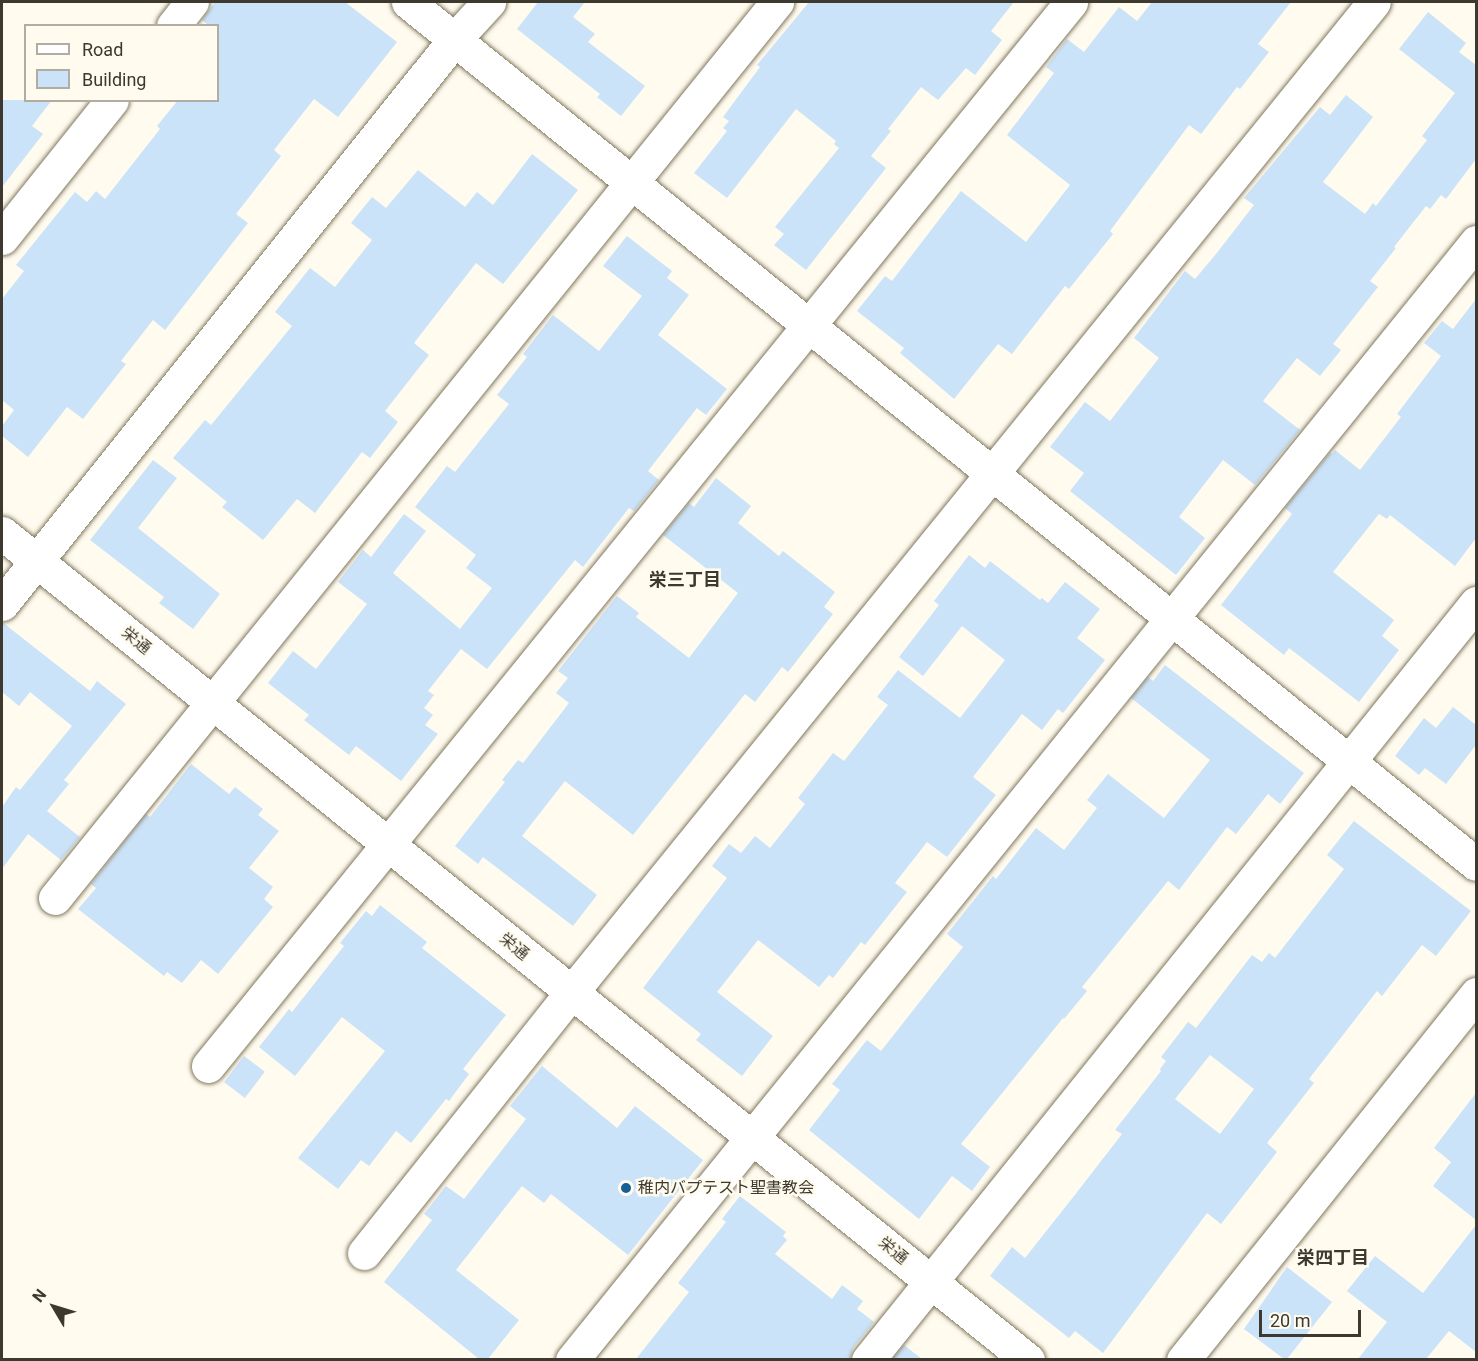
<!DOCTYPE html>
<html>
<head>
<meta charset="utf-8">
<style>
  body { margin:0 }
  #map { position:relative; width:1478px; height:1361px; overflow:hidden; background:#fffbef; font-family:Roboto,"Noto Sans JP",sans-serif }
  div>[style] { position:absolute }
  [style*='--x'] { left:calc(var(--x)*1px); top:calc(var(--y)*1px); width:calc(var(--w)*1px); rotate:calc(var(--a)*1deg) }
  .building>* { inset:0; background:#cbe3f9; transform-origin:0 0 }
  .roads { filter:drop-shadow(0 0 2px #81785e) drop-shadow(0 0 2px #81785e) }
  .minor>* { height:33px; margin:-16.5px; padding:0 16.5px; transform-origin:16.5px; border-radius:16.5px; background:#fff }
  .dots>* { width:16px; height:16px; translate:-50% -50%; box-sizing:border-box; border:3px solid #fffbef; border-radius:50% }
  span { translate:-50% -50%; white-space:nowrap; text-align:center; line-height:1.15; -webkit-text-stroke:5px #fffbef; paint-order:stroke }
  .street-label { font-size:16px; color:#3d392e }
  .poi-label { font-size:16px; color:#3d392e }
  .left { translate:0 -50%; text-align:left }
  .neighbourhood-label { font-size:18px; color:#3d392e; font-weight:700 }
  .frame { position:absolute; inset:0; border:3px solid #3d392e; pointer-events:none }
  .legend { position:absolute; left:24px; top:24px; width:195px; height:78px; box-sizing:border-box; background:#fffbef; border:2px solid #b1ada2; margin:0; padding:8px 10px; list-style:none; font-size:18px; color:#3d392e }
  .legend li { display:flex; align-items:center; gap:12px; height:30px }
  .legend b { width:30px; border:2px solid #b1ada2 }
  .north { position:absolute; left:24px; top:1277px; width:60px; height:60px; -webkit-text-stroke:4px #fffbef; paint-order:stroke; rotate:308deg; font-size:16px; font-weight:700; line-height:24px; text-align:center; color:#3d392e }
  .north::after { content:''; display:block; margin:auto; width:21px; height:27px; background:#3d392e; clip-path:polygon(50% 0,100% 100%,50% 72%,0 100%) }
  .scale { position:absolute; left:1259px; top:1310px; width:102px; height:27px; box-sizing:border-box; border:3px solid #3d392e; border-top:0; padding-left:8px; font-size:18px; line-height:21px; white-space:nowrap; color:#3d392e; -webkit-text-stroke:4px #fffbef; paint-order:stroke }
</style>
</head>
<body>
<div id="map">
  <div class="building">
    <div style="clip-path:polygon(215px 2px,345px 2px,397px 42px,338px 117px,314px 99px,274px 150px,281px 156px,236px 214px,248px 223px,165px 330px,153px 320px,121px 361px,126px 364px,83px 419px,67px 407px,28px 457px,2px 436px,2px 426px,14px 410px,2px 400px,2px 299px,24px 271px,16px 265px,75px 192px,87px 202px,96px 191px,105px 199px,160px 129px,157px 126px,178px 100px,218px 100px,218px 26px,209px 26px,202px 20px)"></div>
    <div style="clip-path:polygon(538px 2px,585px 2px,573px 17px,595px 34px,588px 42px,645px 86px,621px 116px,597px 97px,600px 94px,517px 29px)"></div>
    <div style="clip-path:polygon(809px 2px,1014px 2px,991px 31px,1002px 40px,975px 75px,966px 68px,938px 100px,921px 87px,888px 129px,891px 131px,871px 156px,886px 168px,806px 270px,774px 245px,784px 234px,775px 227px,839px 148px,834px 144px,836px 141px,796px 109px,727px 198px,694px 173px,727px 131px,723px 128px,729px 121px,723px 117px,760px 67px,757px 65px)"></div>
    <div style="clip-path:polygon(1152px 2px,1291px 2px,1258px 44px,1269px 52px,1240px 89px,1237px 87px,1201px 134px,1189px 125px,1110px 231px,1113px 234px,1069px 289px,1065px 286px,1012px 354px,998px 344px,954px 399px,900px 353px,904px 348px,857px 311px,885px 276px,892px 281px,961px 191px,1026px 242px,1070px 185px,1007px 135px,1054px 73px,1046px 67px,1067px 39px,1084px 52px,1119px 7px,1137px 21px)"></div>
    <div style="clip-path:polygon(1428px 12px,1466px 43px,1459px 52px,1476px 65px,1476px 159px,1446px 199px,1441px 195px,1430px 209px,1426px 206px,1394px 247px,1396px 248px,1370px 281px,1378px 287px,1333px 344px,1341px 350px,1320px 376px,1297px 358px,1263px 401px,1300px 430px,1255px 485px,1223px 460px,1179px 517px,1205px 538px,1176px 575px,1070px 491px,1084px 473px,1050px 447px,1085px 402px,1110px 421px,1159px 358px,1134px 338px,1185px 271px,1195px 279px,1216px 254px,1254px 205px,1244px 198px,1320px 107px,1330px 115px,1346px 95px,1373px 117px,1323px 182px,1365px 214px,1373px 203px,1376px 206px,1427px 140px,1422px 136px,1455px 93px,1399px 49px)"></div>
    <div style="clip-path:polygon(2px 100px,52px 100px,32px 126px,43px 134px,2px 187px)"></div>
    <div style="clip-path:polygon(532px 154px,578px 190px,503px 284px,476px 263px,414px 343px,429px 355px,385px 411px,398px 422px,370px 458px,362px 452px,315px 513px,297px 499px,263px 540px,222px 507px,227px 502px,173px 458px,205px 420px,211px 425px,292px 326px,275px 312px,310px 268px,335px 287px,372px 240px,351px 223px,372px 197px,386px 208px,418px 170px,465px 207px,477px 192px,493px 205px)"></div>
    <div style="clip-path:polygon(627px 236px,672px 271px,667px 278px,689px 295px,658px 335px,727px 389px,706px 415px,697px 408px,648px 471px,659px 480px,634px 511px,629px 508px,583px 567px,575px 560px,487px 669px,461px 649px,428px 691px,434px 695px,424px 708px,433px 715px,425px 725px,438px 734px,401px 781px,356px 746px,349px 755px,304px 720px,309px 715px,268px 683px,293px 651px,316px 669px,367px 604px,338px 582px,363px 550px,371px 557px,404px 514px,426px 531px,393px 573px,460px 629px,492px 588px,466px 568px,476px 555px,415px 507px,447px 466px,455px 472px,509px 404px,497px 395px,527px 357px,523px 354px,553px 315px,599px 351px,642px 296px,603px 266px)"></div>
    <div style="clip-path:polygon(1476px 299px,1476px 538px,1455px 566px,1390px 515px,1387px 519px,1379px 514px,1333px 572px,1394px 620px,1382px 636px,1399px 650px,1359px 702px,1289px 648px,1284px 655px,1221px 605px,1292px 514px,1285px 508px,1330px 453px,1332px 454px,1335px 450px,1360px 470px,1401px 417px,1397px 414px,1441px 356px,1424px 343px,1442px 321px,1453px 329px)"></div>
    <div style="clip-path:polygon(153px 460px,177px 478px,138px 528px,220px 594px,193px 629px,159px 603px,164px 597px,90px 540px)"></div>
    <div style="clip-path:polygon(716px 478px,751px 506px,738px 523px,779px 556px,783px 551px,835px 592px,824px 607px,833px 614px,788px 672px,782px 667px,755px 702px,745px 694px,633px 835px,565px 781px,522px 836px,597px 895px,573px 926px,483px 857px,478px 864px,455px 846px,505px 782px,502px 780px,518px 760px,523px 763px,569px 703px,556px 693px,568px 678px,558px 671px,617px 596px,639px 613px,636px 617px,689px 658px,738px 593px,663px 535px,689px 503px,694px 507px)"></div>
    <div style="clip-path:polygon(969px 555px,985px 568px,990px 561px,1040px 600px,1042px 598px,1048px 603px,1065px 582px,1100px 609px,1077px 638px,1105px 660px,1063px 713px,1058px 709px,1042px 730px,1022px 714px,973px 777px,996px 795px,947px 857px,927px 842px,895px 883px,907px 892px,865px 945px,861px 942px,833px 978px,829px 975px,819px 987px,758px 940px,717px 992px,773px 1036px,742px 1076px,696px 1040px,701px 1034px,643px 988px,727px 878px,712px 866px,729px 844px,741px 853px,755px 836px,770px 848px,805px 804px,798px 798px,833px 753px,844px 761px,888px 705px,877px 697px,898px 670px,960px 718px,1005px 660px,962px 626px,923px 676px,899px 657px,939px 605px,934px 601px)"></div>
    <div style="clip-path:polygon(2px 622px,90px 691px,97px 681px,126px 704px,64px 780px,69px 784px,47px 811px,80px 837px,61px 860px,28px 834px,2px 869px,2px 807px,16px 787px,20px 790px,72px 726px,30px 692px,19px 706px,2px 692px)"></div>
    <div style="clip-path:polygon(1165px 665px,1304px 773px,1280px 804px,1268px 794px,1236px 834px,1227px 827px,1179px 890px,1168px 881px,1082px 987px,1087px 991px,1064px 1019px,1063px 1018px,961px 1144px,990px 1167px,972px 1191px,952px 1176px,919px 1219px,809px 1130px,840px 1090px,832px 1084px,867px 1040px,881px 1051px,963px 947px,947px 934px,993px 876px,996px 879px,1036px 828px,1064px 850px,1097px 808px,1087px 800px,1108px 774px,1164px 818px,1210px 760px,1131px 698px,1148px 677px,1153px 681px)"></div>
    <div style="clip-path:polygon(1453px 707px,1476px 725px,1476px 745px,1446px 784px,1425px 768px,1419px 775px,1395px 756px,1424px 718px,1436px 728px)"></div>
    <div style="clip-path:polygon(191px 764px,229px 794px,235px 787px,263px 809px,258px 815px,279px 831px,249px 868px,273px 887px,264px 899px,273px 907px,218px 974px,201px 960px,182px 983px,167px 972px,164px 976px,78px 909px,96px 888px,91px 884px,146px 814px,150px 817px)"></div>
    <div style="clip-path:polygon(evenodd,1354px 821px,1471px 911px,1436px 956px,1422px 945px,1382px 996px,1377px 991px,1309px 1079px,1314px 1083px,1267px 1143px,1277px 1152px,1221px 1224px,1207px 1213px,1103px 1353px,1075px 1331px,1069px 1338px,990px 1276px,1012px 1247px,1025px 1258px,1074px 1196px,1122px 1134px,1115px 1130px,1161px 1071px,1160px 1069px,1166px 1061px,1161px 1057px,1188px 1022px,1196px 1028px,1252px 955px,1262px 962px,1269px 953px,1275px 958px,1344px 869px,1327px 855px,1354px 821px,1210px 1055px,1254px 1089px,1220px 1134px,1175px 1099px,1210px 1055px)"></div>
    <div style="clip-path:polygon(380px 905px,427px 942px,422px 948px,506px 1015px,463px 1069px,469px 1074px,449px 1101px,446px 1099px,411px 1143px,396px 1131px,369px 1166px,361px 1160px,338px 1189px,298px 1158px,385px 1051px,342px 1017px,295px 1076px,259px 1047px,289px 1009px,292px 1012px,344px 946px,340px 943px,366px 911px,372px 916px)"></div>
    <div style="left:244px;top:1056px;width:26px;height:33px;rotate:37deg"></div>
    <div style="clip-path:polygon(542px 1066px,617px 1128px,635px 1106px,703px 1160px,628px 1255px,551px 1194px,544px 1203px,522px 1186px,456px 1270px,519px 1320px,488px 1359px,479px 1359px,384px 1282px,432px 1220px,424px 1214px,446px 1186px,464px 1199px,526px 1119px,510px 1106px)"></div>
    <div style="clip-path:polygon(1476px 1093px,1476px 1220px,1433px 1186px,1451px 1162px,1434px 1148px)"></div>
    <div style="clip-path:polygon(740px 1196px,786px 1232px,783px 1236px,787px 1240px,775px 1254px,832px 1299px,842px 1285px,863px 1301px,857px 1309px,874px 1322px,853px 1348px,850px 1359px,636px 1359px,689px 1292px,678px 1283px,726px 1222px,722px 1219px)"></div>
    <div style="clip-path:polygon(1476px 1225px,1476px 1352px,1449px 1331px,1426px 1359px,1358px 1359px,1387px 1322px,1347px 1291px,1375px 1256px,1423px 1293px)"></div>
    <div style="clip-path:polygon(1287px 1267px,1332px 1302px,1287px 1359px,1284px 1359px,1244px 1329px)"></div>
    <div style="clip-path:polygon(904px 1345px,922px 1359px,892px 1359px)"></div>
  </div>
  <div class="roads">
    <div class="minor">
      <div style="--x:408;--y:2;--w:1372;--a:38.91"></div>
      <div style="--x:173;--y:26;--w:31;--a:-52"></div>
      <div style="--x:2;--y:238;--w:176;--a:-51.4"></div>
      <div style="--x:2;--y:533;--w:1318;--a:38.87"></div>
      <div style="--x:2;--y:604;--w:723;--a:-51.29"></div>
      <div style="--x:454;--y:40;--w:52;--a:-47.4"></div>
      <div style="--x:55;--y:898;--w:1151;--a:-51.14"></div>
      <div style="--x:208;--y:1066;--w:1370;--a:-50.95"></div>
      <div style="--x:364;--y:1253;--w:332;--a:-51.5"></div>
      <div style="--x:571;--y:993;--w:1275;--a:-50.98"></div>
      <div style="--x:572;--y:1360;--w:1438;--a:-51.04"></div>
      <div style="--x:868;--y:1360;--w:971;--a:-51.23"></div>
      <div style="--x:1183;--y:1360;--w:469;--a:-51.3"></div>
    </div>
  </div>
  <div class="dots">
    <div style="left:626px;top:1188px;background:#166094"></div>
  </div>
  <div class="street-label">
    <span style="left:136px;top:641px;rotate:39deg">栄通</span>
    <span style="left:514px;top:947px;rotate:39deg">栄通</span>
    <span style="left:893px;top:1251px;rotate:39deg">栄通</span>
  </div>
  <div class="poi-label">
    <span class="left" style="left:638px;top:1188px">稚内バプテスト聖書教会</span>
  </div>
  <div class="neighbourhood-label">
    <span style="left:685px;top:580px">栄三丁目</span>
    <span style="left:1333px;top:1258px">栄四丁目</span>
  </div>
  <div class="frame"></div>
  <ul class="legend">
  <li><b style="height:8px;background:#fff"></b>Road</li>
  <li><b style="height:16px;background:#cbe3f9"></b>Building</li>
  </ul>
  <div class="north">N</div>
  <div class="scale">20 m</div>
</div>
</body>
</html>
